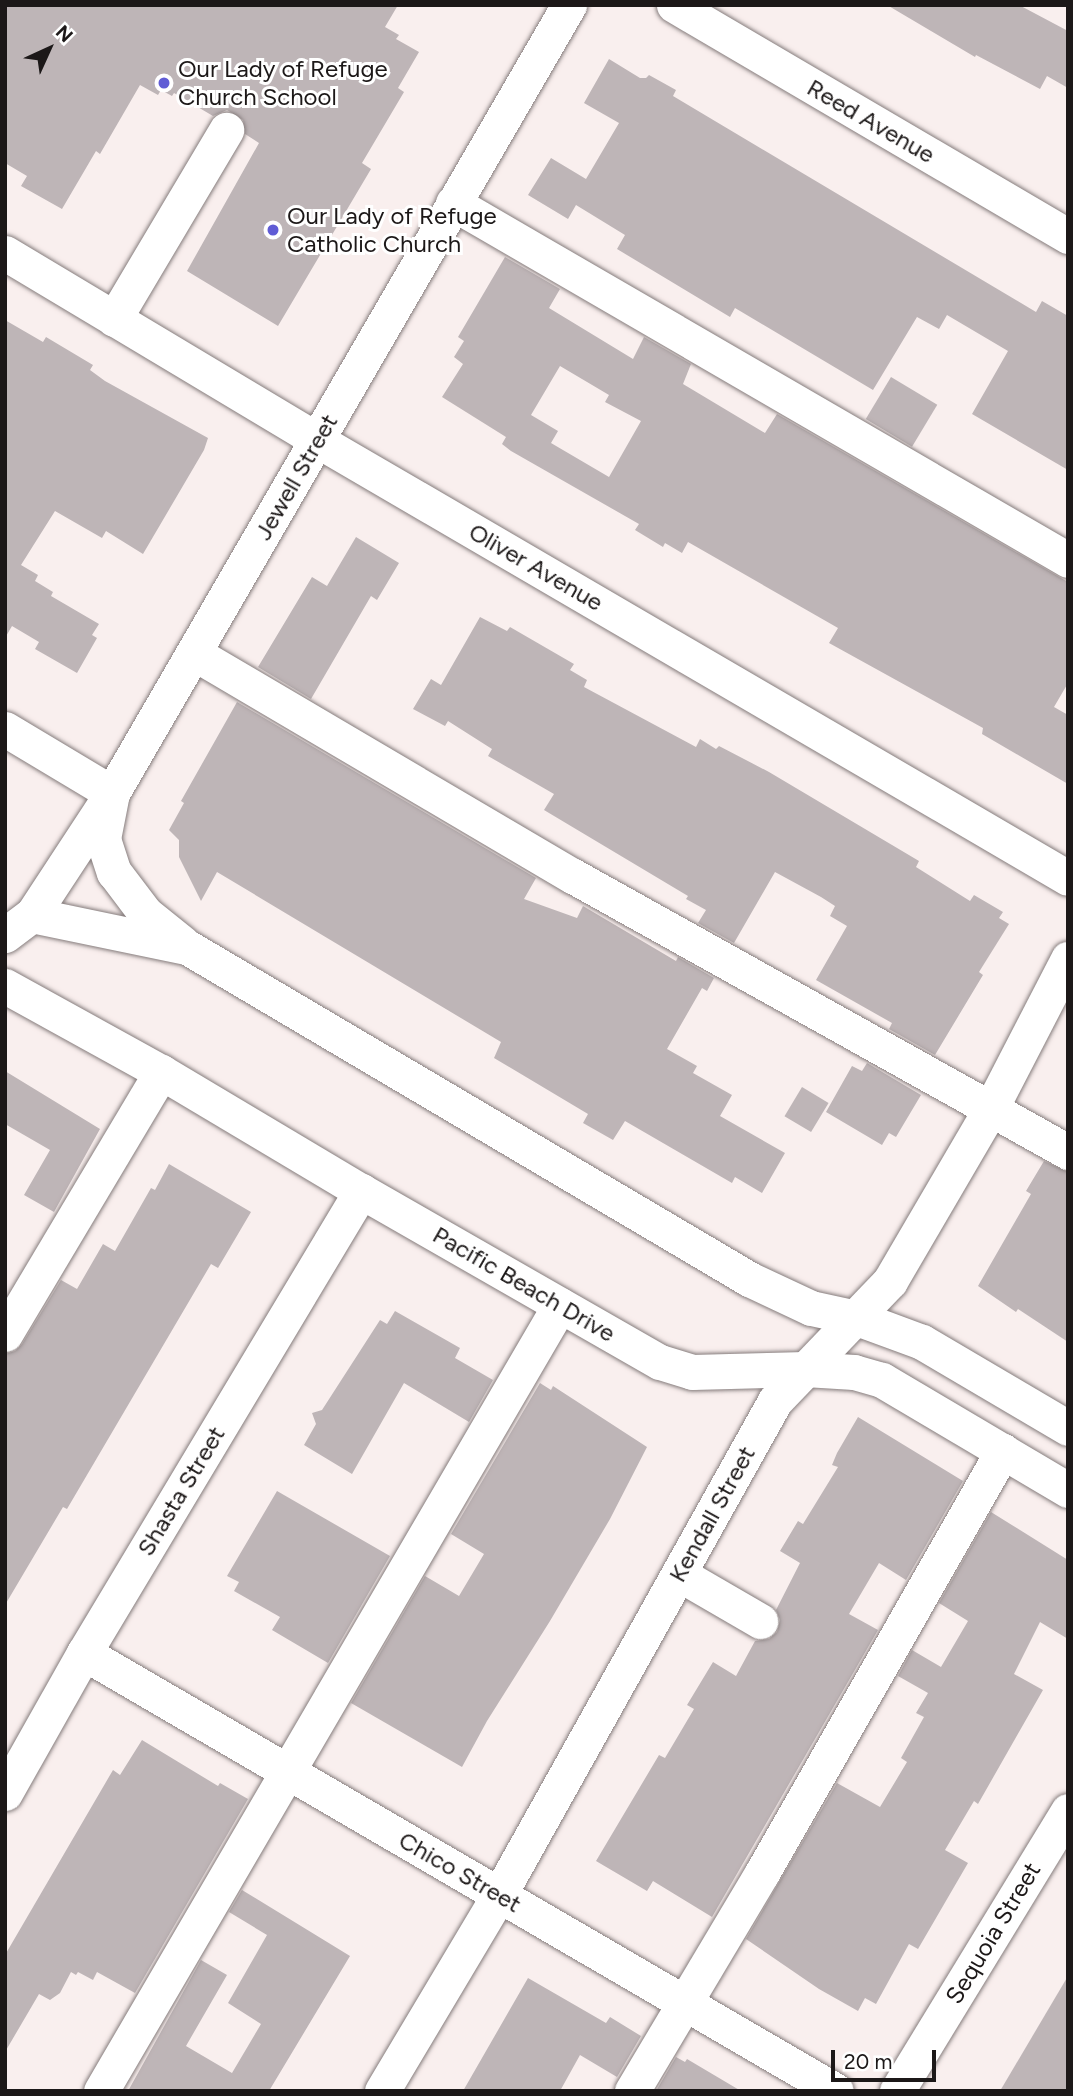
<!DOCTYPE html>
<html>
<head>
<meta charset="utf-8">
<style>
  body { margin:0 }
  #map { position:relative; width:1073px; height:2096px; overflow:hidden; background:#f9efee; font-family:Figtree,sans-serif }
  div>[style] { position:absolute }
  [style*='--x'] { left:calc(var(--x)*1px); top:calc(var(--y)*1px); width:calc(var(--w)*1px); rotate:calc(var(--a)*1deg) }
  .building>* { inset:0; background:#beb5b7; transform-origin:0 0 }
  .roads { filter:drop-shadow(0 0 2px #857c7c) drop-shadow(0 0 2px #857c7c) }
  .minor>* { height:35px; margin:-17.5px; padding:0 17.5px; transform-origin:17.5px; border-radius:17.5px; background:#fff }
  .dots>* { width:19px; height:19px; translate:-50% -50%; box-sizing:border-box; border:4px solid #fff; border-radius:50% }
  span { translate:-50% -50%; white-space:nowrap; text-align:center; line-height:1.15; -webkit-text-stroke:6px #fff; paint-order:stroke }
  .poi-label { font-size:24px; color:#1c1818 }
  .left { translate:0 -50%; text-align:left }
  .street-label { font-size:24px; color:#1c1818 }
  .frame { position:absolute; inset:0; border:7px solid #1c1818; pointer-events:none }
  .north { position:absolute; left:14px; top:14px; width:70px; height:70px; -webkit-text-stroke:5px #fff; paint-order:stroke; rotate:45deg; font-size:19px; font-weight:700; line-height:28px; text-align:center; color:#1c1818 }
  .north::after { content:''; display:block; margin:auto; width:24px; height:32px; background:#1c1818; clip-path:polygon(50% 0,100% 100%,50% 72%,0 100%) }
  .scale { position:absolute; left:831px; top:2050px; width:105px; height:32px; box-sizing:border-box; border:4px solid #1c1818; border-top:0; padding-left:9px; font-size:21px; line-height:24px; white-space:nowrap; color:#1c1818; -webkit-text-stroke:5px #fff; paint-order:stroke }
</style>
</head>
<body>
<div id="map">
  <div class="building">
    <div style="clip-path:polygon(5px 5px,398px 5px,385px 27px,399px 35px,396px 39px,419px 52px,398px 88px,404px 92px,362px 163px,371px 169px,278px 326px,187px 271px,259px 143px,245px 134px,243px 120px,227px 110px,213px 116px,174px 93px,172px 96px,161px 90px,158px 95px,140px 85px,100px 154px,96px 151px,62px 209px,21px 186px,27px 176px,5px 163px)"></div>
    <div style="clip-path:polygon(887px 5px,1019px 5px,1068px 31px,1068px 88px,1047px 76px,1040px 89px,976px 55px,975px 57px)"></div>
    <div style="clip-path:polygon(609px 59px,640px 78px,646px 78px,649px 75px,676px 90px,673px 96px,1036px 312px,1042px 301px,1068px 316px,1068px 470px,972px 414px,1008px 351px,947px 315px,939px 329px,917px 317px,873px 390px,735px 308px,730px 317px,617px 249px,625px 235px,576px 205px,568px 219px,528px 195px,551px 158px,586px 179px,619px 123px,584px 103px)"></div>
    <div style="clip-path:polygon(evenodd,505px 257px,560px 289px,549px 308px,633px 359px,644px 337px,691px 364px,683px 384px,765px 433px,777px 414px,1068px 582px,1068px 683px,1054px 707px,1068px 715px,1068px 784px,982px 734px,983px 728px,829px 643px,838px 628px,688px 542px,682px 553px,665px 543px,663px 547px,635px 530px,639px 524px,511px 451px,502px 444px,506px 437px,442px 397px,463px 364px,454px 357px,464px 341px,458px 337px,505px 257px,560px 366px,609px 395px,605px 402px,641px 421px,609px 477px,551px 443px,558px 431px,531px 415px,560px 366px)"></div>
    <div style="clip-path:polygon(5px 320px,43px 342px,46px 337px,93px 365px,90px 370px,105px 381px,208px 438px,204px 450px,143px 554px,106px 531px,102px 538px,55px 511px,21px 565px,38px 575px,35px 581px,53px 592px,51px 596px,99px 624px,92px 635px,97px 638px,77px 673px,35px 649px,39px 642px,12px 626px,5px 638px)"></div>
    <div style="left:891px;top:377px;width:54px;height:49px;rotate:31deg"></div>
    <div style="clip-path:polygon(356px 537px,399px 563px,377px 600px,371px 596px,311px 699px,258px 667px,312px 577px,327px 586px)"></div>
    <div style="clip-path:polygon(480px 617px,507px 631px,510px 627px,574px 664px,570px 670px,587px 680px,584px 687px,696px 747px,700px 739px,716px 749px,719px 746px,769px 772px,919px 861px,916px 867px,970px 901px,974px 895px,1003px 912px,999px 918px,1009px 924px,979px 972px,983px 975px,935px 1055px,889px 1029px,892px 1023px,816px 980px,847px 926px,830px 916px,835px 906px,821px 897px,775px 872px,734px 943px,698px 923px,706px 910px,686px 899px,688px 896px,544px 810px,554px 794px,488px 756px,492px 749px,448px 721px,445px 726px,413px 709px,431px 679px,441px 685px)"></div>
    <div style="clip-path:polygon(237px 702px,536px 878px,524px 899px,577px 918px,583px 906px,676px 961px,678px 957px,714px 978px,707px 991px,702px 988px,667px 1049px,697px 1066px,693px 1073px,732px 1095px,720px 1116px,785px 1153px,762px 1193px,735px 1177px,732px 1183px,625px 1121px,613px 1140px,583px 1123px,588px 1114px,494px 1058px,501px 1042px,217px 872px,201px 901px,179px 857px,179px 840px,169px 830px,184px 803px,181px 801px)"></div>
    <div style="clip-path:polygon(867px 1063px,921px 1095px,896px 1137px,889px 1133px,882px 1145px,826px 1112px,852px 1066px,862px 1071px)"></div>
    <div style="clip-path:polygon(5px 1071px,100px 1129px,54px 1212px,24px 1195px,50px 1150px,5px 1124px)"></div>
    <div style="left:802px;top:1087px;width:31px;height:34px;rotate:31deg"></div>
    <div style="clip-path:polygon(1044px 1161px,1068px 1172px,1068px 1342px,1018px 1309px,1016px 1312px,978px 1286px,1031px 1194px,1026px 1191px)"></div>
    <div style="clip-path:polygon(169px 1164px,251px 1212px,218px 1268px,211px 1264px,67px 1509px,63px 1507px,5px 1605px,5px 1354px,15px 1351px,22px 1344px,61px 1280px,77px 1289px,103px 1244px,115px 1251px,151px 1188px,155px 1190px)"></div>
    <div style="clip-path:polygon(395px 1311px,460px 1348px,455px 1358px,493px 1380px,469px 1422px,404px 1383px,352px 1474px,304px 1445px,316px 1424px,312px 1413px,322px 1410px,380px 1320px,387px 1324px)"></div>
    <div style="clip-path:polygon(540px 1383px,551px 1390px,553px 1386px,647px 1447px,610px 1519px,550px 1621px,487px 1721px,462px 1767px,351px 1703px,425px 1576px,459px 1596px,484px 1554px,451px 1534px)"></div>
    <div style="clip-path:polygon(858px 1417px,963px 1481px,906px 1580px,879px 1563px,849px 1614px,878px 1630px,712px 1917px,653px 1881px,647px 1891px,596px 1861px,659px 1755px,665px 1758px,694px 1709px,687px 1705px,713px 1662px,736px 1676px,755px 1641px,769px 1639px,777px 1632px,780px 1620px,776px 1610px,800px 1563px,780px 1551px,798px 1521px,803px 1524px,838px 1467px,832px 1465px,837px 1453px)"></div>
    <div style="clip-path:polygon(277px 1491px,390px 1556px,328px 1663px,272px 1630px,280px 1617px,234px 1591px,239px 1582px,227px 1576px)"></div>
    <div style="clip-path:polygon(991px 1512px,1068px 1560px,1068px 1639px,1040px 1622px,1014px 1674px,1043px 1690px,978px 1804px,974px 1801px,945px 1850px,968px 1863px,918px 1949px,909px 1944px,876px 2004px,865px 1998px,858px 2011px,819px 1989px,746px 1939px,837px 1783px,880px 1807px,907px 1762px,901px 1758px,924px 1717px,916px 1713px,928px 1693px,898px 1676px,912px 1650px,941px 1667px,968px 1621px,939px 1603px)"></div>
    <div style="clip-path:polygon(142px 1740px,218px 1786px,220px 1783px,248px 1799px,135px 1993px,97px 1972px,93px 1980px,78px 1972px,76px 1975px,71px 1972px,60px 1993px,50px 2000px,39px 1994px,5px 2052px,5px 1955px,113px 1770px,120px 1775px)"></div>
    <div style="clip-path:polygon(242px 1890px,350px 1956px,269px 2091px,128px 2091px,201px 1960px,227px 1975px,186px 2046px,232px 2073px,261px 2024px,228px 2003px,267px 1935px,229px 1912px)"></div>
    <div style="clip-path:polygon(1068px 1976px,1068px 2091px,1000px 2091px)"></div>
    <div style="clip-path:polygon(528px 1978px,606px 2023px,610px 2017px,641px 2036px,617px 2077px,580px 2055px,560px 2091px,463px 2091px)"></div>
    <div style="clip-path:polygon(676px 2057px,685px 2062px,687px 2059px,741px 2091px,656px 2091px)"></div>
  </div>
  <div class="roads">
    <div class="minor">
      <div style="--x:674;--y:5;--w:457;--a:30.4"></div>
      <div style="--x:453;--y:203;--w:711;--a:30.13"></div>
      <div style="--x:5;--y:253;--w:364;--a:30.9"></div>
      <div style="--x:317;--y:440;--w:869;--a:30.25"></div>
      <div style="--x:114;--y:319;--w:220;--a:-59.3"></div>
      <div style="--x:194;--y:653;--w:440;--a:30.5"></div>
      <div style="--x:573;--y:876;--w:567;--a:29.14"></div>
      <div style="--x:5;--y:729;--w:125;--a:30.9"></div>
      <div style="--x:112;--y:793;--w:47;--a:101.1"></div>
      <div style="--x:103;--y:839;--w:35;--a:72"></div>
      <div style="--x:114;--y:872;--w:51;--a:52.9"></div>
      <div style="--x:145;--y:913;--w:48;--a:39"></div>
      <div style="--x:32;--y:915;--w:158;--a:11.7"></div>
      <div style="--x:187;--y:947;--w:653;--a:30.57"></div>
      <div style="--x:749;--y:1279;--w:68;--a:25.1"></div>
      <div style="--x:811;--y:1308;--w:47;--a:12.3"></div>
      <div style="--x:857;--y:1318;--w:69;--a:20.3"></div>
      <div style="--x:922;--y:1342;--w:169;--a:30.5"></div>
      <div style="--x:5;--y:935;--w:34;--a:-37"></div>
      <div style="--x:32;--y:915;--w:146;--a:-56.7"></div>
      <div style="--x:112;--y:793;--w:911;--a:-59.89"></div>
      <div style="--x:5;--y:986;--w:178;--a:28.9"></div>
      <div style="--x:161;--y:1072;--w:233;--a:30.8"></div>
      <div style="--x:361;--y:1191;--w:344;--a:29.8"></div>
      <div style="--x:660;--y:1362;--w:34;--a:17"></div>
      <div style="--x:692;--y:1372;--w:113;--a:-1.5"></div>
      <div style="--x:805;--y:1369;--w:49;--a:3.5"></div>
      <div style="--x:854;--y:1372;--w:29;--a:16"></div>
      <div style="--x:882;--y:1380;--w:216;--a:30.6"></div>
      <div style="--x:5;--y:1334;--w:305;--a:-59.2"></div>
      <div style="--x:679;--y:1574;--w:94;--a:30.1"></div>
      <div style="--x:84;--y:1653;--w:870;--a:30.22"></div>
      <div style="--x:5;--y:1793;--w:161;--a:-60.6"></div>
      <div style="--x:84;--y:1653;--w:539;--a:-59.05"></div>
      <div style="--x:101;--y:2091;--w:910;--a:-59.72"></div>
      <div style="--x:382;--y:2091;--w:228;--a:-59.2"></div>
      <div style="--x:499;--y:1895;--w:566;--a:-60.81"></div>
      <div style="--x:775;--y:1401;--w:166;--a:-46.2"></div>
      <div style="--x:890;--y:1281;--w:200;--a:-59.7"></div>
      <div style="--x:991;--y:1108;--w:168;--a:-62.7"></div>
      <div style="--x:632;--y:2091;--w:254;--a:-59.2"></div>
      <div style="--x:762;--y:1873;--w:486;--a:-60.3"></div>
      <div style="--x:897;--y:2091;--w:328;--a:-58.6"></div>
    </div>
  </div>
  <div class="dots">
    <div style="left:164px;top:83px;background:#605cd5"></div>
    <div style="left:273px;top:230px;background:#605cd5"></div>
  </div>
  <div class="poi-label">
    <span class="left" style="left:178px;top:83px">Our Lady of Refuge<br>Church School</span>
    <span class="left" style="left:287px;top:230px">Our Lady of Refuge<br>Catholic Church</span>
  </div>
  <div class="street-label">
    <span style="left:871px;top:121px;rotate:30deg">Reed Avenue</span>
    <span style="left:296px;top:477px;rotate:-60deg">Jewell Street</span>
    <span style="left:536px;top:567px;rotate:30deg">Oliver Avenue</span>
    <span style="left:524px;top:1284px;rotate:30deg">Pacific Beach Drive</span>
    <span style="left:181px;top:1491px;rotate:-59deg">Shasta Street</span>
    <span style="left:712px;top:1514px;rotate:-61deg">Kendall Street</span>
    <span style="left:460px;top:1872px;rotate:30deg">Chico Street</span>
    <span style="left:993px;top:1933px;rotate:-59deg">Sequoia Street</span>
  </div>
  <div class="frame"></div>
  <div class="north">N</div>
  <div class="scale">20 m</div>
</div>
</body>
</html>
